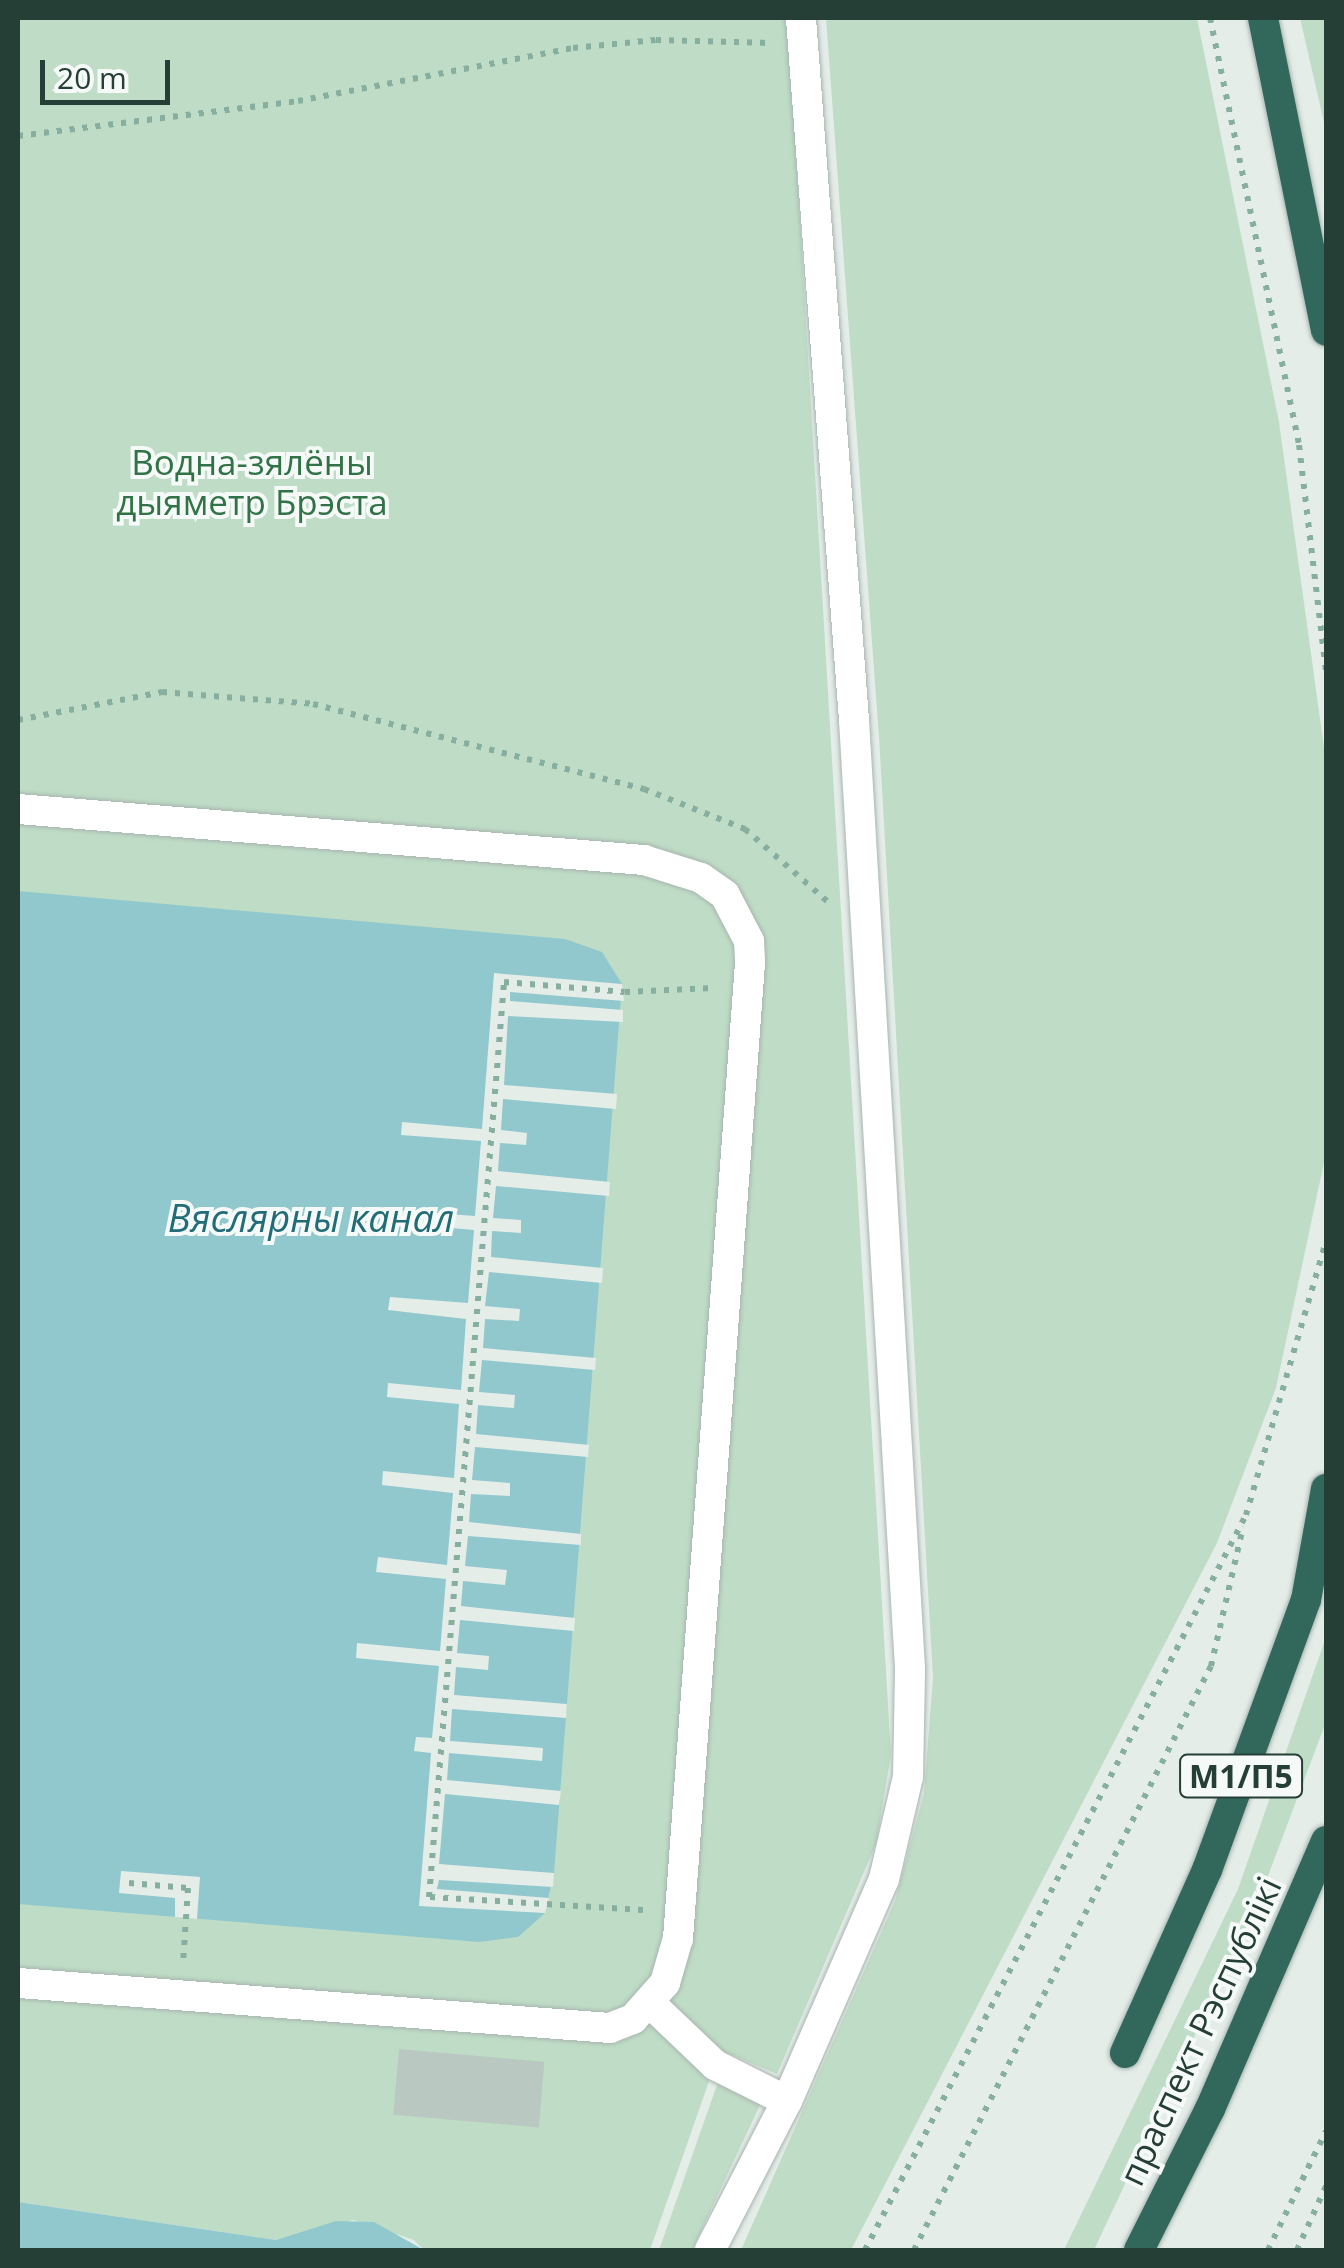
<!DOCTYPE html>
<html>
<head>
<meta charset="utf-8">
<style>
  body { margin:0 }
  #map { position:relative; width:1344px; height:2268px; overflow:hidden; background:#e5ede9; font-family:"Open Sans",sans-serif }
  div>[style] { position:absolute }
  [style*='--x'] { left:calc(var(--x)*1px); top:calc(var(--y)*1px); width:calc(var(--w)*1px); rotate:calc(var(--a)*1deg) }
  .green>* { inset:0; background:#bfddc6 }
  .water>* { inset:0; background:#90c8ce }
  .pier>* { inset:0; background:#e5ede9 }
  .building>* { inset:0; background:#bac8c2; transform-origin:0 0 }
  .path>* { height:6px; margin-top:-3px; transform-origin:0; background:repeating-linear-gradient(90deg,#87afa0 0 5px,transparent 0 13px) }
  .roads { filter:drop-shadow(0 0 2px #a8b5b0) drop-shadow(0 0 2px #a8b5b0) }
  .minor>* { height:30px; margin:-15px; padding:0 15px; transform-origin:15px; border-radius:15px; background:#fff }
  .highway>* { height:30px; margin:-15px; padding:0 15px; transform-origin:15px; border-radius:15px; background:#32685b }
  span { translate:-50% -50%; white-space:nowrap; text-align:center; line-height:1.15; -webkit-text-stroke:8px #f5f9f7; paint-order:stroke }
  .shield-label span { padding:2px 8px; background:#f5f9f7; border:2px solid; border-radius:8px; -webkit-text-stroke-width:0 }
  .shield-label { font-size:32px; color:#253e36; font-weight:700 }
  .park-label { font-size:35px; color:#317347 }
  .street-label { font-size:35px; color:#253e36 }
  .water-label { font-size:38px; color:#226c77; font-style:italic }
  .frame { position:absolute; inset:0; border:20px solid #253e36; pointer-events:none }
  .scale { position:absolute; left:40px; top:60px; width:130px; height:45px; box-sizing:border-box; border:5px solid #253e36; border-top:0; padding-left:12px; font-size:30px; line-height:35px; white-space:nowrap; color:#253e36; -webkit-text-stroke:8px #f5f9f7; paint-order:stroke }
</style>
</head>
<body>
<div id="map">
  <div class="green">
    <div style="clip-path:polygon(18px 18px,788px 18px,891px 1755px,876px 1844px,777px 2074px,720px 2050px,650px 2250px,424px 2250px,414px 2240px,353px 2220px,276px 2240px,18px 2202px)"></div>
    <div style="clip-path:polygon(826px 18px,1197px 18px,1279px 422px,1326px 762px,1326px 1153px,1276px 1388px,1217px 1543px,851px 2250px,741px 2250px,895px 1901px,924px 1793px,933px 1678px,879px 737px)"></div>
    <div style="clip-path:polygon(1300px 18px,1326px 18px,1326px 131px)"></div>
    <div style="clip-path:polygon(1326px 1637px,1326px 1722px,1260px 1897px,1094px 2250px,1064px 2250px,1238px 1889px)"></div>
    <div style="clip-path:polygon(718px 2082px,761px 2103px,692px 2250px,659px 2250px)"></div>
  </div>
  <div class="water">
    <div style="clip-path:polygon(18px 891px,565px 939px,602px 952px,622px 984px,554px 1873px,545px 1913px,518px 1937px,479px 1942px,18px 1904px)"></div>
    <div style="clip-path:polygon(18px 2202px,276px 2240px,336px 2221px,374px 2222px,424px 2250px,18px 2250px)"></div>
  </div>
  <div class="pier">
    <div style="clip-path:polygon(494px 973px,622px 984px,624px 1001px,510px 992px,510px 1001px,623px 1010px,623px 1022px,508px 1016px,504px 1085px,617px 1094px,616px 1109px,503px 1099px,501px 1130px,527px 1133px,526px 1145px,500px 1143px,498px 1171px,610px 1182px,609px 1196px,496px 1186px,493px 1218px,521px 1220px,521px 1233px,492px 1231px,491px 1257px,603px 1268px,602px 1283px,489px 1272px,485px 1306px,520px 1309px,519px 1321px,485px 1319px,483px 1348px,596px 1358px,595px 1370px,482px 1360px,479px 1392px,515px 1395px,514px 1408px,478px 1405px,476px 1434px,589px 1445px,588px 1457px,475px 1447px,472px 1480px,510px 1483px,510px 1496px,471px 1494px,469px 1522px,581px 1534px,581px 1545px,468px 1536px,465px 1566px,507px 1570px,505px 1585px,463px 1581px,461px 1606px,575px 1618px,574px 1631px,460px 1620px,457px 1653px,489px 1656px,488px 1670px,456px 1667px,454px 1695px,567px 1704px,566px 1718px,452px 1709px,450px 1741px,543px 1748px,542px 1761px,449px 1753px,447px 1780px,561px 1791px,559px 1805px,445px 1794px,439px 1864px,554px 1873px,553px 1887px,439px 1880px,437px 1889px,549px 1898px,545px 1913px,419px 1906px,431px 1753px,414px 1751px,416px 1737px,432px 1738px,439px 1666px,356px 1658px,357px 1643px,440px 1651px,446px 1579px,376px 1572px,378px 1557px,447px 1565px,453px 1493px,382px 1485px,383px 1471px,454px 1478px,459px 1404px,387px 1397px,388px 1383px,461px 1390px,466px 1319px,388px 1310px,390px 1297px,468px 1303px,474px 1230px,394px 1223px,395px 1210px,475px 1216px,481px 1141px,401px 1135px,402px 1122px,482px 1129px)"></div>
    <div style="clip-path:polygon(121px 1871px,200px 1877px,197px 1919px,175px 1917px,175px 1898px,119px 1893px)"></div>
  </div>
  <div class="building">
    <div style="left:399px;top:2049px;width:146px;height:66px;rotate:5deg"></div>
  </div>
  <div class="path">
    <div style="--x:1210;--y:18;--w:436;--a:78.2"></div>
    <div style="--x:1299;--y:445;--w:228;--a:83.2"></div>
    <div style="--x:18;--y:136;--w:282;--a:-7.1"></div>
    <div style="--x:298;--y:101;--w:280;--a:-10.9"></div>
    <div style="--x:573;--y:48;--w:83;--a:-5.5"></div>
    <div style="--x:656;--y:40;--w:111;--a:1.5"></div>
    <div style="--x:18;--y:720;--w:147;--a:-11"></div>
    <div style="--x:162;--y:692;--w:151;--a:4.5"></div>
    <div style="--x:313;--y:704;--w:342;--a:14.4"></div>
    <div style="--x:644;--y:789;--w:109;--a:21.6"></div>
    <div style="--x:745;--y:829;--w:111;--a:41.3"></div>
    <div style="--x:129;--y:1883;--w:59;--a:4.8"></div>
    <div style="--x:188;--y:1888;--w:75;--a:93.8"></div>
    <div style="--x:643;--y:1910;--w:214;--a:-176.5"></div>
    <div style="--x:429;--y:1897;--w:918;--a:-85.31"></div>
    <div style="--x:504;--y:982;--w:121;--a:4.7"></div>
    <div style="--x:625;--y:992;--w:88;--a:-2.6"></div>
    <div style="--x:865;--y:2250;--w:828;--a:-62.6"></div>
    <div style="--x:1246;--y:1515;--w:285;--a:-73.7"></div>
    <div style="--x:914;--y:2250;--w:655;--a:-63.04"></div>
    <div style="--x:1211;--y:1666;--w:143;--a:-77"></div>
    <div style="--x:1268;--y:2250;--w:132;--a:-64"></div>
    <div style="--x:1297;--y:2250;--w:70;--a:-65.6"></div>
  </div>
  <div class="roads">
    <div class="minor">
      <div style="--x:18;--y:809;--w:628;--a:4.66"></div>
      <div style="--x:644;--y:860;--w:60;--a:17.5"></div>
      <div style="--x:701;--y:878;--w:29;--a:35"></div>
      <div style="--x:725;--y:895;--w:52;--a:62.4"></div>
      <div style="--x:749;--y:941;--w:22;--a:87"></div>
      <div style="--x:750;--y:963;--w:978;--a:94.22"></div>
      <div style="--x:678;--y:1938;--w:47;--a:106.1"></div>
      <div style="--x:665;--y:1983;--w:48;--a:131.6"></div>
      <div style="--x:633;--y:2019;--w:25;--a:159"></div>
      <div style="--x:610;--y:2028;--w:594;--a:-175.65"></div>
      <div style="--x:650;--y:2003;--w:90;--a:43.6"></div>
      <div style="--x:715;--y:2065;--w:80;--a:26.6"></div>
      <div style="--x:710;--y:2250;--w:168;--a:-62.7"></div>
      <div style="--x:787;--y:2101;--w:242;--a:-66.4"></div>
      <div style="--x:884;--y:1879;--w:105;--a:-76.8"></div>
      <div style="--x:908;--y:1777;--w:109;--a:-88.9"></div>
      <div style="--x:910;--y:1668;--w:950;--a:-93.38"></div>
      <div style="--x:854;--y:720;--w:704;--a:-94.32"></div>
    </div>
    <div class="highway">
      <div style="--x:1263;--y:18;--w:319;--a:78.6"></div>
      <div style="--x:1125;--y:2053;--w:201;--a:-65.9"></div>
      <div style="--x:1207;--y:1870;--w:288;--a:-69.9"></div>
      <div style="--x:1306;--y:1600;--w:113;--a:-79.8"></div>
      <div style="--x:1139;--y:2250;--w:158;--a:-63.3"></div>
      <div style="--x:1210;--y:2109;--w:292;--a:-66.6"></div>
    </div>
  </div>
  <div class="shield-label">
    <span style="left:1241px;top:1776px">М1/П5</span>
  </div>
  <div class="park-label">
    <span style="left:252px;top:482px">Водна-зялёны<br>дыяметр Брэста</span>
  </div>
  <div class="street-label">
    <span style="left:1200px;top:2031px;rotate:-65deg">праспект Рэспублікі</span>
  </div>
  <div class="water-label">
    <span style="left:311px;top:1218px">Вяслярны канал</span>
  </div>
  <div class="frame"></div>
  <div class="scale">20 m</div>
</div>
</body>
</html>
